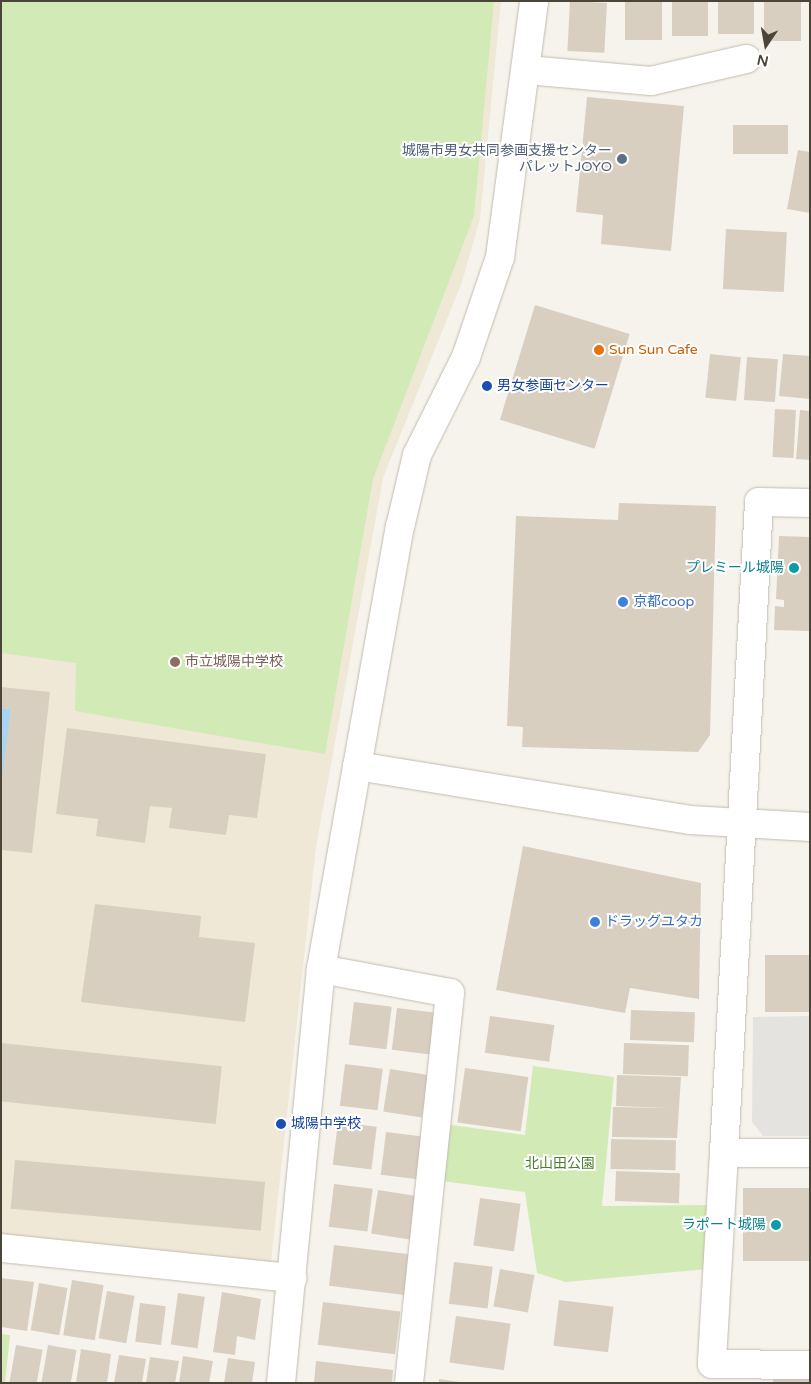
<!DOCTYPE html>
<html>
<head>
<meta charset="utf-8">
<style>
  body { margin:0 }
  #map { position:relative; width:811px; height:1384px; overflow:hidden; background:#f6f3ec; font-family:"Varela Round","Noto Sans JP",sans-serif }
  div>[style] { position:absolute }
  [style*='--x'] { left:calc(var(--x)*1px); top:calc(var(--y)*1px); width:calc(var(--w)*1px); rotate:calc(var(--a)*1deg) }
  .education>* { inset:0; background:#efe8d6 }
  .green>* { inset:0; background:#d2eab5 }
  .parking>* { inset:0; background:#e5e3e0 }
  .water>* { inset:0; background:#a9d4f2 }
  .building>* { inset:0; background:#d8cfc1; transform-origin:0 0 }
  .roads { filter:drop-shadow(0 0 1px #c2bbae) drop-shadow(0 0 1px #c2bbae) }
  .minor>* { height:28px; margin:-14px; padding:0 14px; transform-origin:14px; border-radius:14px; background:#fff }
  .tertiary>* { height:28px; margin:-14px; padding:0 14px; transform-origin:14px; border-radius:14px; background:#fff }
  .dots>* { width:14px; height:14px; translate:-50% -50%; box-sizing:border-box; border:2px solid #fff; border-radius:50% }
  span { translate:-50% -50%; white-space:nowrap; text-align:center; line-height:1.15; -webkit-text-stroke:4px #fff; paint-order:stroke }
  .service-label { font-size:14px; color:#4e5e75 }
  .right { translate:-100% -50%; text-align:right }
  .food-label { font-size:14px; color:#c56008 }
  .left { translate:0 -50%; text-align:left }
  .transit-label { font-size:14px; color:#164399 }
  .culture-label { font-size:14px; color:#0d838f }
  .shop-label { font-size:14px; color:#366cbe }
  .education-label { font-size:14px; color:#785e54 }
  .park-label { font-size:14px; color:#4a7f2a }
  .frame { position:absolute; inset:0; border:2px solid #4b4439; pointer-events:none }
  .north { position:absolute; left:741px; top:20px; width:50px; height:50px; -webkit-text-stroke:4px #fff; paint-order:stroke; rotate:192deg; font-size:14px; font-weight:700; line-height:20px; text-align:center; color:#4b4439 }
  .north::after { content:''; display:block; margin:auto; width:18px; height:22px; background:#4b4439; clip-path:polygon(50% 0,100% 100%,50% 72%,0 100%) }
</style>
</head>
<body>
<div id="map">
  <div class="education">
    <div style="clip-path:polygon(1px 1px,501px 1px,480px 219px,462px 282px,383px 478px,316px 847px,271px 1262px,1px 1235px)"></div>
  </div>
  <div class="green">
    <div style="clip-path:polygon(1px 1px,494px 1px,474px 216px,373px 479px,325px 754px,75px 711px,76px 663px,1px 653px)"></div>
    <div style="clip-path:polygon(533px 1066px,614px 1077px,602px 1206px,710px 1205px,707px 1269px,566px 1282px,537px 1273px,525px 1192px,442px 1181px,451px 1125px,525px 1135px)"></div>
    <div style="clip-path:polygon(1px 1334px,10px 1335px,5px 1383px,1px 1383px)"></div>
  </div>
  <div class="parking">
    <div style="clip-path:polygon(810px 1016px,810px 1136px,763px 1136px,752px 1122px,753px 1017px)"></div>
  </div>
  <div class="water">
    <div style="clip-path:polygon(1px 708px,11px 709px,2px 784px,1px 784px)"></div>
  </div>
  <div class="building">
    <div style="left:570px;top:1px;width:37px;height:50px;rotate:3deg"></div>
    <div style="left:625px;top:1px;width:37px;height:39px"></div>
    <div style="left:672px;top:1px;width:36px;height:35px"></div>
    <div style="left:718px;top:1px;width:36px;height:33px"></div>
    <div style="left:764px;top:1px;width:37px;height:40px"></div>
    <div style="clip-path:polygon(587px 97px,684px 106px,671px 251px,601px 244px,603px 215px,576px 212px)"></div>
    <div style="left:733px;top:125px;width:55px;height:29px"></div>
    <div style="clip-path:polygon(798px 150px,810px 152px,810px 213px,787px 209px)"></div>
    <div style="left:726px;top:229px;width:61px;height:60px;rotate:3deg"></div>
    <div style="left:535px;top:305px;width:99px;height:120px;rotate:17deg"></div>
    <div style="left:710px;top:354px;width:31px;height:44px;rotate:6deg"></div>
    <div style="clip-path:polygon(783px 354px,810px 356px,810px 399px,779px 396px)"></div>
    <div style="left:747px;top:357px;width:31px;height:43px;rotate:4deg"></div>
    <div style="left:775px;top:409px;width:21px;height:48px;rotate:3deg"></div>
    <div style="clip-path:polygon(800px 410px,810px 411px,810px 460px,796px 459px)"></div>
    <div style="clip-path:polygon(619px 503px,716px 506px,710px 735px,698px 752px,522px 747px,523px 727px,507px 726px,516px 516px,618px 520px)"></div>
    <div style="clip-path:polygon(779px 536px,810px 537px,810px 631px,774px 630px,775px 606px,784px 607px,784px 600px,776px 599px)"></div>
    <div style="clip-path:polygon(1px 687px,50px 692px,32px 853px,1px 850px,1px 784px,11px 709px,1px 708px)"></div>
    <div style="clip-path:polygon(67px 728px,266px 754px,257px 818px,229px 815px,226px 835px,169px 828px,172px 808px,150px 806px,145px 843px,96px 836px,98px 819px,56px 814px)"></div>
    <div style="clip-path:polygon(523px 846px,701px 883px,699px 999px,630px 988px,625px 1013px,496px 990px)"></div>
    <div style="clip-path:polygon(95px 904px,201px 916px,199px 937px,255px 943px,245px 1022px,81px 1002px)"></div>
    <div style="left:810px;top:955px;width:57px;height:45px;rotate:90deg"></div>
    <div style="left:354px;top:1002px;width:38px;height:43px;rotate:7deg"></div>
    <div style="left:397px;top:1008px;width:39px;height:42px;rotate:7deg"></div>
    <div style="left:631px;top:1010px;width:64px;height:30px;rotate:2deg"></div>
    <div style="left:490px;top:1016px;width:65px;height:37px;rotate:8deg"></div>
    <div style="left:1px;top:1043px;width:222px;height:58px;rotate:6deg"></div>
    <div style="left:624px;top:1043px;width:65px;height:31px;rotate:2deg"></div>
    <div style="left:345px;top:1064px;width:38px;height:42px;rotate:7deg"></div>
    <div style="left:465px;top:1068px;width:64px;height:55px;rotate:8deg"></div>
    <div style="left:390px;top:1069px;width:39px;height:43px;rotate:9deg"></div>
    <div style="clip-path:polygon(617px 1075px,681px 1077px,677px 1138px,612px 1137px,613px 1107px,669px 1108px,616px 1106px)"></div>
    <div style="left:338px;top:1122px;width:39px;height:43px;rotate:7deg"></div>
    <div style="left:386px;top:1132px;width:39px;height:43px;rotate:7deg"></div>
    <div style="left:611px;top:1139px;width:65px;height:30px;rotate:1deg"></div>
    <div style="left:15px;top:1160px;width:251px;height:49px;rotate:5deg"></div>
    <div style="left:616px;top:1171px;width:64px;height:30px;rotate:2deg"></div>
    <div style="left:334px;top:1184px;width:39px;height:43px;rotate:7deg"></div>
    <div style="left:810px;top:1188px;width:73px;height:67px;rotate:90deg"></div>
    <div style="left:378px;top:1190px;width:39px;height:44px;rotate:9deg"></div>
    <div style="left:480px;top:1198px;width:41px;height:48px;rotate:8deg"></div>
    <div style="left:334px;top:1245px;width:78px;height:41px;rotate:7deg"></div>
    <div style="left:454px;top:1262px;width:39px;height:42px;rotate:7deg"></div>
    <div style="left:500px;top:1269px;width:35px;height:38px;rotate:10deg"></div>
    <div style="clip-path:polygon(1px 1278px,34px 1282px,27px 1331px,1px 1327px)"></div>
    <div style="left:72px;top:1280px;width:32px;height:56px;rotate:9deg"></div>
    <div style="left:39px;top:1283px;width:29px;height:48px;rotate:10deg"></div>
    <div style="left:107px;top:1291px;width:28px;height:48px;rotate:10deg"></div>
    <div style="clip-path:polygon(222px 1292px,261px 1299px,255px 1340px,237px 1336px,235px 1355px,213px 1352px)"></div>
    <div style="left:178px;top:1293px;width:27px;height:52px;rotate:8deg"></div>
    <div style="left:559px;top:1300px;width:55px;height:46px;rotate:7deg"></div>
    <div style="left:323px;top:1302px;width:78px;height:43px;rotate:7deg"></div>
    <div style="left:140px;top:1303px;width:26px;height:39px;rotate:7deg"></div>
    <div style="left:456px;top:1316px;width:55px;height:47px;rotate:8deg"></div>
    <div style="left:16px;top:1345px;width:27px;height:38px;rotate:10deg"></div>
    <div style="left:48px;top:1345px;width:29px;height:38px;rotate:10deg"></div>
    <div style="clip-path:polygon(81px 1349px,111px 1354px,107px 1383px,76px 1383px)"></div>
    <div style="clip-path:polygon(119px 1355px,146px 1359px,142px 1383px,114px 1383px)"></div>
    <div style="clip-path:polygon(183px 1356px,213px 1361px,209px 1383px,179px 1383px)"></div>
    <div style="clip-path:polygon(150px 1357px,179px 1361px,175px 1383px,146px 1383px)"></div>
    <div style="clip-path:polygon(228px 1358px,255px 1362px,252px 1383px,224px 1383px)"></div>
    <div style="clip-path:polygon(316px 1361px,393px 1370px,392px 1383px,314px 1383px)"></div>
    <div style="left:773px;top:1376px;width:37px;height:7px"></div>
    <div style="clip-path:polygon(439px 1379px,459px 1382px,459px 1383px,439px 1383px)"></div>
  </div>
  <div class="roads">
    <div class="minor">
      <div style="--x:527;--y:70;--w:124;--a:5.1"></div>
      <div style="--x:651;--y:81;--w:98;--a:-13"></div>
      <div style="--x:759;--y:502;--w:51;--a:1.1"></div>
      <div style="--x:321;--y:969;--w:131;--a:10.5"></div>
      <div style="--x:450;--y:993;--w:392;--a:96"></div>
      <div style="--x:810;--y:1153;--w:86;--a:180"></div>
      <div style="--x:724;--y:1153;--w:211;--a:93.3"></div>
      <div style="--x:712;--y:1364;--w:98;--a:0.6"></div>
      <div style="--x:1;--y:1248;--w:293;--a:5.9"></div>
    </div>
    <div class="tertiary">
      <div style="--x:357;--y:766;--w:337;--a:9.2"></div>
      <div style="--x:690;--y:820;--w:120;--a:3.3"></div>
      <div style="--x:724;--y:1153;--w:652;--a:-86.92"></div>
      <div style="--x:281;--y:1383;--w:416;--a:-84.5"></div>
      <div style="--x:321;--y:969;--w:449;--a:-79.9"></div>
      <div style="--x:400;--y:527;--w:74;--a:-76.7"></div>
      <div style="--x:417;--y:455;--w:110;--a:-63.4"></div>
      <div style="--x:466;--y:357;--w:106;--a:-71.2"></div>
      <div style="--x:500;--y:257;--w:258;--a:-82.4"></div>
    </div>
  </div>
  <div class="dots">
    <div style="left:622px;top:159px;background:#5c6f8a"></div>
    <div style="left:599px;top:350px;background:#e8710a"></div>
    <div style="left:487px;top:386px;background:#1a4fb4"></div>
    <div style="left:794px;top:568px;background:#0f9aa8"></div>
    <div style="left:623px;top:602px;background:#3f7fe0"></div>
    <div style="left:175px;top:662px;background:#8d6e63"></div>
    <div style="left:595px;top:922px;background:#3f7fe0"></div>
    <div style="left:281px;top:1124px;background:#1a4fb4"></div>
    <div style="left:776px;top:1225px;background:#0f9aa8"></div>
  </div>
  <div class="service-label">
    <span class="right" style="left:612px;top:159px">城陽市男女共同参画支援センター<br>パレットJOYO</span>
  </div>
  <div class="food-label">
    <span class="left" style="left:609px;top:350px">Sun Sun Cafe</span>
  </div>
  <div class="transit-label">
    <span class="left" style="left:497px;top:386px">男女参画センター</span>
    <span class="left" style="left:291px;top:1124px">城陽中学校</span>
  </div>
  <div class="culture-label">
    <span class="right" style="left:784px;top:568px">プレミール城陽</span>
    <span class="right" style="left:766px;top:1225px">ラポート城陽</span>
  </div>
  <div class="shop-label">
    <span class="left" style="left:633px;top:602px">京都coop</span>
    <span class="left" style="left:605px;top:922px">ドラッグユタカ</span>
  </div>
  <div class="education-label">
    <span class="left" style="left:185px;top:662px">市立城陽中学校</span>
  </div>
  <div class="park-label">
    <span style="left:560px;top:1164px">北山田公園</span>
  </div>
  <div class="frame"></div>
  <div class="north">N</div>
</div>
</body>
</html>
